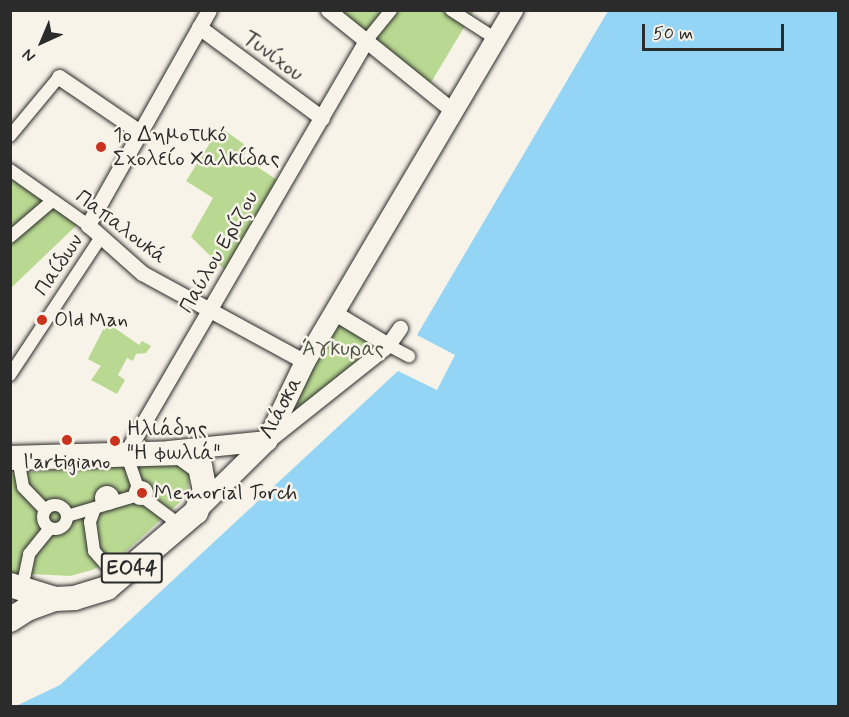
<!DOCTYPE html>
<html>
<head>
<meta charset="utf-8">
<style>
  body { margin:0 }
  #map { position:relative; width:849px; height:717px; overflow:hidden; background:#f7f3e8; font-family:Mynerve,sans-serif }
  div>[style] { position:absolute }
  [style*='--x'] { left:calc(var(--x)*1px); top:calc(var(--y)*1px); width:calc(var(--w)*1px); rotate:calc(var(--a)*1deg) }
  .green>* { inset:0; background:#b9d992 }
  .water>* { inset:0; background:#94d5f6 }
  .roads { filter:drop-shadow(0 0 2px #2b2b2b) drop-shadow(0 0 2px #2b2b2b) }
  .pedestrian>* { height:12px; margin:-6px; padding:0 6px; transform-origin:6px; border-radius:6px; background:#f7f3e8 }
  .pedestrian>.ring { margin:-6px; padding:0; box-sizing:content-box; background:none; border:12px solid #f7f3e8; border-radius:50% }
  .minor>* { height:15px; margin:-7.5px; padding:0 7.5px; transform-origin:7.5px; border-radius:7.5px; background:#f7f3e8 }
  .tertiary>* { height:20px; margin:-10px; padding:0 10px; transform-origin:10px; border-radius:10px; background:#f7f3e8 }
  .primary>* { height:24px; margin:-12px; padding:0 12px; transform-origin:12px; border-radius:12px; background:#f7f3e8 }
  .dots>* { width:16px; height:16px; translate:-50% -50%; box-sizing:border-box; border:3px solid #f7f3e8; border-radius:50% }
  span { translate:-50% -50%; white-space:nowrap; text-align:center; line-height:1.15; -webkit-text-stroke:5px #f7f3e8; paint-order:stroke }
  .shield-label span { padding:2px 4px; background:#f7f3e8; border:2px solid; border-radius:4px; -webkit-text-stroke-width:0 }
  .shield-label { font-size:20px; color:#2b2b2b; font-weight:700 }
  .street-label { font-size:21px; color:#2b2b2b }
  .poi-label { font-size:21px; color:#2b2b2b }
  .left { translate:0 -50%; text-align:left }
  .park-label { font-size:21px; color:#4e5645 }
  .frame { position:absolute; inset:0; border:12px solid #2b2b2b; pointer-events:none }
  .north { position:absolute; left:12px; top:12px; width:60px; height:60px; -webkit-text-stroke:4px #f7f3e8; paint-order:stroke; rotate:224deg; font-size:16px; font-weight:700; line-height:24px; text-align:center; color:#2b2b2b }
  .north::after { content:''; display:block; margin:auto; width:21px; height:27px; background:#2b2b2b; clip-path:polygon(50% 0,100% 100%,50% 72%,0 100%) }
  .scale { position:absolute; left:642px; top:24px; width:142px; height:27px; box-sizing:border-box; border:3px solid #2b2b2b; border-top:0; padding-left:8px; font-size:18px; line-height:21px; white-space:nowrap; color:#2b2b2b; -webkit-text-stroke:4px #f7f3e8; paint-order:stroke }
</style>
</head>
<body>
<div id="map">
  <div class="green">
    <div style="clip-path:polygon(341px 11px,474px 11px,430px 84px)"></div>
    <div style="clip-path:polygon(220px 127px,248px 147px,243px 157px,283px 184px,230px 275px,191px 237px,213px 198px,186px 181px)"></div>
    <div style="clip-path:polygon(11px 170px,81px 221px,11px 288px)"></div>
    <div style="clip-path:polygon(335px 313px,388px 345px,304px 412px,289px 395px)"></div>
    <div style="clip-path:polygon(110px 316px,112px 326px,139px 345px,142px 341px,151px 346px,146px 353px,136px 354px,133px 361px,127px 358px,118px 375px,125px 380px,117px 394px,91px 380px,101px 366px,88px 359px)"></div>
    <div style="clip-path:polygon(165px 460px,184px 466px,189px 475px,188px 495px,123px 554px,92px 570px,70px 576px,11px 573px,11px 474px)"></div>
  </div>
  <div class="water">
    <div style="clip-path:polygon(608px 11px,838px 11px,838px 706px,16px 706px,60px 685px,398px 371px,437px 390px,455px 355px,417px 335px)"></div>
  </div>
  <div class="roads">
    <div class="pedestrian">
      <div style="--x:451;--y:10;--w:54;--a:32.8"></div>
      <div style="--x:366;--y:41;--w:40;--a:-51"></div>
      <div style="--x:10;--y:136;--w:77;--a:-50.3"></div>
      <div style="--x:10;--y:170;--w:95;--a:35.2"></div>
      <div style="--x:10;--y:237;--w:54;--a:-40.5"></div>
      <div style="--x:388;--y:345;--w:24;--a:28"></div>
      <div style="--x:10;--y:375;--w:165;--a:-56.6"></div>
      <div style="--x:126;--y:453;--w:37;--a:71"></div>
      <div style="--x:18;--y:458;--w:29;--a:80"></div>
      <div style="--x:23;--y:487;--w:32;--a:46"></div>
      <div class="ring" style="left:135px;top:487px;width:0;height:0"></div>
      <div class="ring" style="left:101px;top:492px;width:0;height:0"></div>
      <div style="--x:144;--y:498;--w:45;--a:36.9"></div>
      <div class="ring" style="left:43px;top:505px;width:12px;height:12px"></div>
      <div style="--x:95;--y:508;--w:15;--a:110"></div>
      <div style="--x:90;--y:522;--w:29;--a:82"></div>
      <div style="--x:94;--y:551;--w:38;--a:49"></div>
      <div style="--x:67;--y:516;--w:71;--a:-16.4"></div>
      <div style="--x:22;--y:588;--w:35;--a:-78"></div>
      <div style="--x:29;--y:554;--w:33;--a:-51"></div>
    </div>
    <div class="minor">
      <div style="--x:209;--y:10;--w:247;--a:119.4"></div>
      <div style="--x:88;--y:225;--w:72;--a:41.6"></div>
      <div style="--x:142;--y:273;--w:186;--a:28.6"></div>
      <div style="--x:328;--y:10;--w:161;--a:38.9"></div>
      <div style="--x:199;--y:27;--w:153;--a:36.5"></div>
      <div style="--x:59;--y:77;--w:98;--a:34.2"></div>
      <div style="--x:335;--y:313;--w:62;--a:31.1"></div>
      <div style="--x:270;--y:439;--w:151;--a:-38.5"></div>
      <div style="--x:388;--y:345;--w:21;--a:-55"></div>
      <div style="--x:126;--y:453;--w:477;--a:-59.8"></div>
    </div>
    <div class="tertiary">
      <div style="--x:169;--y:451;--w:99;--a:-5.8"></div>
      <div style="--x:200;--y:507;--w:94;--a:-44.6"></div>
      <div style="--x:267;--y:441;--w:88;--a:-64.3"></div>
      <div style="--x:305;--y:362;--w:409;--a:-59.4"></div>
    </div>
    <div class="primary">
      <div style="--x:10;--y:458;--w:171;--a:-1.7"></div>
      <div style="--x:181;--y:453;--w:24;--a:36"></div>
      <div style="--x:200;--y:467;--w:24;--a:78"></div>
      <div style="--x:205;--y:490;--w:24;--a:112"></div>
      <div style="--x:196;--y:512;--w:117;--a:139.5"></div>
      <div style="--x:107;--y:588;--w:34;--a:163"></div>
      <div style="--x:75;--y:598;--w:20;--a:177"></div>
      <div style="--x:55;--y:599;--w:47;--a:-162.7"></div>
      <div style="--x:10;--y:620;--w:20;--a:-33"></div>
      <div style="--x:27;--y:609;--w:30;--a:-20"></div>
    </div>
  </div>
  <div class="dots">
    <div style="left:101px;top:147px;background:#c8321e"></div>
    <div style="left:42px;top:320px;background:#c8321e"></div>
    <div style="left:67px;top:440px;background:#c8321e"></div>
    <div style="left:115px;top:441px;background:#c8321e"></div>
    <div style="left:142px;top:493px;background:#c8321e"></div>
  </div>
  <div class="shield-label">
    <span style="left:132px;top:568px">ΕΟ44</span>
  </div>
  <div class="street-label">
    <span style="left:273px;top:56px;rotate:37deg">Τυνίχου</span>
    <span style="left:121px;top:227px;rotate:37deg">Παπαλουκά</span>
    <span style="left:219px;top:252px;rotate:-60deg">Παύλου Ερίζου</span>
    <span style="left:59px;top:265px;rotate:-56deg">Παίδων</span>
    <span style="left:281px;top:408px;rotate:-62deg">Λιάσκα</span>
  </div>
  <div class="poi-label">
    <span class="left" style="left:113px;top:147px">1ο Δημοτικό<br>Σχολείο Χαλκίδας</span>
    <span class="left" style="left:54px;top:320px">Old Man</span>
    <span class="left" style="left:127px;top:441px">Ηλιάδης<br>"Η φωλιά"</span>
    <span style="left:67px;top:462px">l'artigiano</span>
    <span class="left" style="left:154px;top:493px">Memorial Torch</span>
  </div>
  <div class="park-label">
    <span style="left:343px;top:349px">Άγκυρας</span>
  </div>
  <div class="frame"></div>
  <div class="north">N</div>
  <div class="scale">50 m</div>
</div>
</body>
</html>
